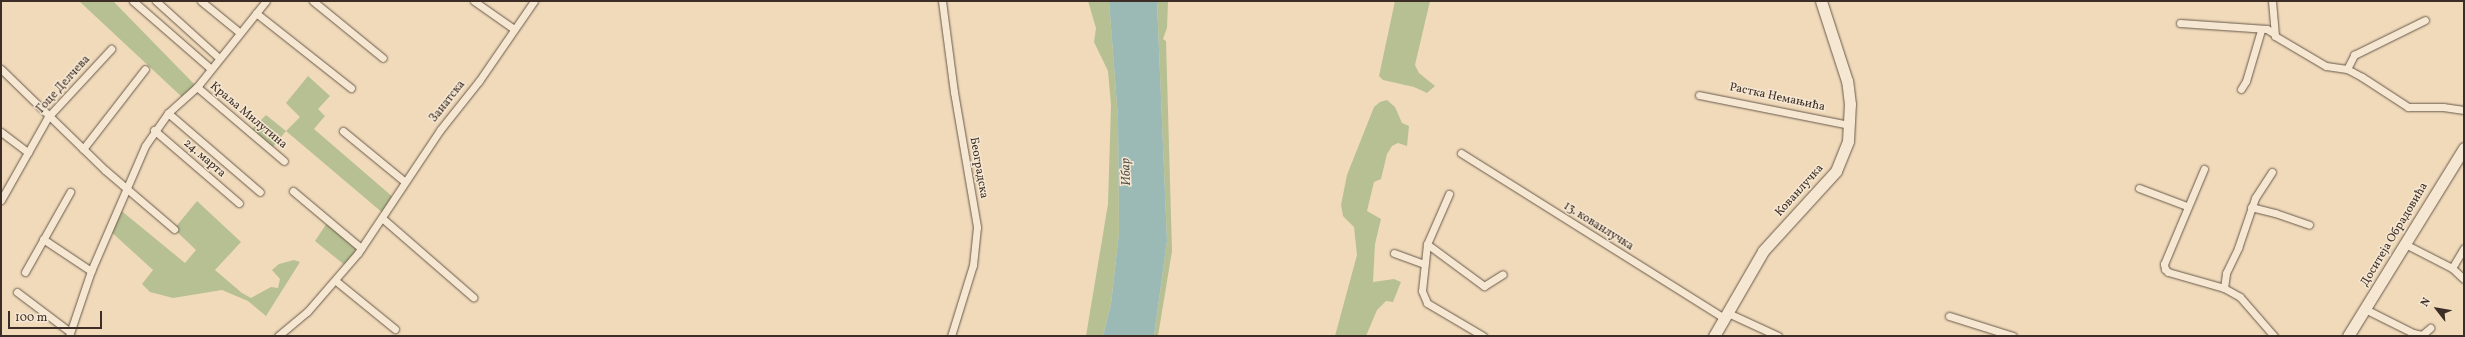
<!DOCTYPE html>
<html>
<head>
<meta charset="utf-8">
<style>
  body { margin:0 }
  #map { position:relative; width:2465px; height:337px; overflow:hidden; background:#f0daba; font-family:Vollkorn,serif }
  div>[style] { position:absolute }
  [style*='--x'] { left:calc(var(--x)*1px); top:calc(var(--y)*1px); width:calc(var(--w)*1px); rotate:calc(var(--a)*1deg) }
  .green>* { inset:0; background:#b7c092 }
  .water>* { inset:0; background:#9bbab6 }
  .roads { filter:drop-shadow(0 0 1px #69594b) drop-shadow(0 0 1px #69594b) }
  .street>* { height:7px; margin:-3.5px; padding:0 3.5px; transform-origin:3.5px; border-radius:3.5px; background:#f5e7d2 }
  .secondary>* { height:11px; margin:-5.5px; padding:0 5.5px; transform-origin:5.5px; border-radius:5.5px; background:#f5e7d2 }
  span { translate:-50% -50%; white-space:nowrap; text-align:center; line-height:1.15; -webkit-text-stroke:3px #f5e7d2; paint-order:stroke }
  .street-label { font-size:12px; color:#3c2e26 }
  .water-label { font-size:13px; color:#54514a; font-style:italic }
  .frame { position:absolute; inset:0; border:2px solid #3c2e26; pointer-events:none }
  .north { position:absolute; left:2417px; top:289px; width:40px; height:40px; -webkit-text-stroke:3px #f5e7d2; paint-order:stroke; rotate:301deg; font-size:11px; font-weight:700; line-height:16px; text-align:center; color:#3c2e26 }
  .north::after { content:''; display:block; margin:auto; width:14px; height:18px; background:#3c2e26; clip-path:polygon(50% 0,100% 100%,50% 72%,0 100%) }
  .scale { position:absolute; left:8px; top:311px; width:94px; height:18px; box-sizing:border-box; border:2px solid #3c2e26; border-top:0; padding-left:5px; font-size:12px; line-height:14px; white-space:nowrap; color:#3c2e26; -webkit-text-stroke:3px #f5e7d2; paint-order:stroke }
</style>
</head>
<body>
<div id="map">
  <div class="green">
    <div style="clip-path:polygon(79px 1px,113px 1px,197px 87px,183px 98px)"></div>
    <div style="clip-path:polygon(1088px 1px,1109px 1px,1118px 118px,1119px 233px,1111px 304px,1103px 336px,1086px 336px,1108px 204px,1111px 105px,1108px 71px,1094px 42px,1096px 28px)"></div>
    <div style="clip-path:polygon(1157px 1px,1168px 1px,1167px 28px,1163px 39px,1166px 41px,1172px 251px,1158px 336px,1154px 336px,1167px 241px)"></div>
    <div style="clip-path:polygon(1395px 1px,1430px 1px,1415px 65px,1419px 73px,1435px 86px,1427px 93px,1414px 87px,1383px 80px,1379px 76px)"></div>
    <div style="clip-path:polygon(308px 76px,330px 96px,318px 109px,325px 116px,314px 129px,394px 198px,384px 214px,286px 131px,271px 149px,250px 131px,266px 115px,286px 131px,300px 117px,286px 103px)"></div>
    <div style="clip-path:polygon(1387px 100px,1395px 107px,1402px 123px,1409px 126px,1407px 146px,1398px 143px,1392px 146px,1387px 154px,1381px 179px,1374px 182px,1367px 211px,1381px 219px,1375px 244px,1373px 282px,1394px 279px,1401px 282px,1393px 302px,1386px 301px,1377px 310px,1366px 336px,1335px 336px,1357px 255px,1354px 227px,1343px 216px,1341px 205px,1347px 175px,1374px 107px,1380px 102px)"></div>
    <div style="clip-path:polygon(197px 201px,241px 242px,215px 270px,242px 293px,251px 298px,271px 287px,278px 288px,280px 279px,272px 270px,279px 264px,294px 260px,300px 262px,266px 316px,248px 301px,222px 290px,173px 298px,150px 292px,142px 284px,153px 270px,108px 229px,118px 208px,185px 263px,196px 250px,174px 229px)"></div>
    <div style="clip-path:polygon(329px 220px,361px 248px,347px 267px,315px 241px)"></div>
  </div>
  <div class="water">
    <div style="clip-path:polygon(1109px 1px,1157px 1px,1167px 241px,1154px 336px,1103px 336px,1111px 304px,1119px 233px,1118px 118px)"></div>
  </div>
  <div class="roads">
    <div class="street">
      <div style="--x:133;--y:1;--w:103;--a:41.1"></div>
      <div style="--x:156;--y:1;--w:85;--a:42.1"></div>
      <div style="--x:201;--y:1;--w:49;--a:39.2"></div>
      <div style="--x:313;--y:1;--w:90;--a:39.2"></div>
      <div style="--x:474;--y:1;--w:49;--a:35"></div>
      <div style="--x:942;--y:1;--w:92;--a:82.5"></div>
      <div style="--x:954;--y:92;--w:137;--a:80.3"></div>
      <div style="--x:977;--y:227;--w:38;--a:96"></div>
      <div style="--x:973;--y:265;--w:74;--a:107.2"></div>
      <div style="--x:2272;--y:1;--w:35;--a:85"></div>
      <div style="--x:2275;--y:36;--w:59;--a:30.5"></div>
      <div style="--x:2326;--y:66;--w:21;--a:8"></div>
      <div style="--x:2347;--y:69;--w:17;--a:28"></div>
      <div style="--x:2362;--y:77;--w:55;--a:33.1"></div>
      <div style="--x:2408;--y:107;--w:35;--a:0"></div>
      <div style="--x:2443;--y:107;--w:21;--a:8"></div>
      <div style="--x:256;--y:13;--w:121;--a:38.3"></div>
      <div style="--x:2180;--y:23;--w:87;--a:3.9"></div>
      <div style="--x:2267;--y:29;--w:7;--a:34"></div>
      <div style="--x:1;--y:69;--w:145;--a:44.2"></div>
      <div style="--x:105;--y:170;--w:91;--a:40.5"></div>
      <div style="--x:2347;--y:69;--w:16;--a:-63"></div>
      <div style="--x:2354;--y:55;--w:79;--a:-26.2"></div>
      <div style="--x:197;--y:87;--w:114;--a:40.4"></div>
      <div style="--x:2241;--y:89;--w:9;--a:-58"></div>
      <div style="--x:2246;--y:81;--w:53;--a:-73.6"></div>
      <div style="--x:1699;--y:95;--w:153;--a:11.3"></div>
      <div style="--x:168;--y:113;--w:121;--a:40.7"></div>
      <div style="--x:154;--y:130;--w:112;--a:40.7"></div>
      <div style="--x:343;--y:131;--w:80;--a:39.4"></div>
      <div style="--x:1;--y:132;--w:34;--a:37"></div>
      <div style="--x:83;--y:149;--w:101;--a:-52.2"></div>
      <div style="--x:1461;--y:153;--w:310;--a:32.1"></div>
      <div style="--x:2204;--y:169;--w:103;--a:112.8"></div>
      <div style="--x:2164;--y:264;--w:5;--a:79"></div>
      <div style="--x:2165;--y:269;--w:4;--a:45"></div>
      <div style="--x:2168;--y:272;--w:58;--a:15.9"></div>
      <div style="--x:2224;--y:288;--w:18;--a:29"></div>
      <div style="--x:2240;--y:297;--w:52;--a:48.9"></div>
      <div style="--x:2139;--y:188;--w:51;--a:20.6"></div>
      <div style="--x:293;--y:191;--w:89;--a:40"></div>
      <div style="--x:1449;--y:194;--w:55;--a:113.7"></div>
      <div style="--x:1427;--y:244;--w:47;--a:96.1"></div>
      <div style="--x:1422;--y:291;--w:13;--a:67"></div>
      <div style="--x:1427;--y:303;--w:65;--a:30.5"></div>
      <div style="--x:1;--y:200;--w:95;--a:-60.5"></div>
      <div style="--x:48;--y:117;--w:93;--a:-47.2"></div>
      <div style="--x:2251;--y:207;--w:25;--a:14"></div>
      <div style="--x:2275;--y:213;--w:36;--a:19"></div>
      <div style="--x:382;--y:218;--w:121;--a:41"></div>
      <div style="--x:43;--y:239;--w:58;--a:33.7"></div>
      <div style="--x:1427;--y:244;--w:71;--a:36.4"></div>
      <div style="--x:1484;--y:286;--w:22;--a:-32"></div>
      <div style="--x:2405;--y:244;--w:53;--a:27.1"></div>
      <div style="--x:2452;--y:268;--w:16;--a:43"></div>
      <div style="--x:1394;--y:253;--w:32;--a:20"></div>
      <div style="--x:2452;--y:268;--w:23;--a:-59"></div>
      <div style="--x:25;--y:272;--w:92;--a:-60.6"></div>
      <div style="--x:336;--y:281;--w:76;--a:39.1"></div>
      <div style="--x:2224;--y:288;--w:15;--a:-82"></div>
      <div style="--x:2226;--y:273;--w:28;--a:-64"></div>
      <div style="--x:2238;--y:248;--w:53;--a:-71.2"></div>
      <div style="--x:2255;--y:198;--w:31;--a:-57"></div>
      <div style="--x:17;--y:292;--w:66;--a:37"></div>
      <div style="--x:2365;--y:309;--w:54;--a:26.6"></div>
      <div style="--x:2413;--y:333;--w:9;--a:13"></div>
      <div style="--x:2422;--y:335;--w:11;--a:-41"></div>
      <div style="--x:1728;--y:313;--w:55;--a:24.7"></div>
      <div style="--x:1949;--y:316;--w:67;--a:17.4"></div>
      <div style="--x:69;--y:336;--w:69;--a:-71.3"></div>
      <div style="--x:91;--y:271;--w:136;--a:-66.6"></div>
      <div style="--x:145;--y:146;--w:40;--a:-55.1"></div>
      <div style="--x:168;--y:113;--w:39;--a:-42"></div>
      <div style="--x:197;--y:87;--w:110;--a:-51.3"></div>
      <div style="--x:278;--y:336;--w:38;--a:-40"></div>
      <div style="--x:307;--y:312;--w:78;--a:-49.2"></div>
      <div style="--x:358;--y:253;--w:148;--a:-56.3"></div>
      <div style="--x:440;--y:130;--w:63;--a:-51.5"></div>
      <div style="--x:479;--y:81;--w:97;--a:-55.5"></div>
    </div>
    <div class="secondary">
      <div style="--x:1714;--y:336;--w:98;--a:-60"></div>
      <div style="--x:1763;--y:251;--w:108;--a:-47.6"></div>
      <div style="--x:1836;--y:171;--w:32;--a:-68"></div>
      <div style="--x:1848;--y:141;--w:37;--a:-87"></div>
      <div style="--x:1850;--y:104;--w:23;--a:-97"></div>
      <div style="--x:1847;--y:81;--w:84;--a:-108"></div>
      <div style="--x:2348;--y:336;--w:221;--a:-58.3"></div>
    </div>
  </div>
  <div class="street-label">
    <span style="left:64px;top:85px;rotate:-48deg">Гоце Делчева</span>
    <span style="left:1777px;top:98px;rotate:12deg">Растка Немањића</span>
    <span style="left:448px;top:102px;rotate:-52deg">Занатска</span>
    <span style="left:248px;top:116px;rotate:40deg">Краља Милутина</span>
    <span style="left:204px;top:159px;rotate:41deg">24. марта</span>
    <span style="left:978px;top:168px;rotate:80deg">Београдска</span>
    <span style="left:1800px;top:191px;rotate:-48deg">Кованлучка</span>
    <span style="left:1598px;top:227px;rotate:32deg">13. кованлучка</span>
    <span style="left:2395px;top:235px;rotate:-59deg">Доситеја Обрадовића</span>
  </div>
  <div class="water-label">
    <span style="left:1127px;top:172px;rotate:-92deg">Ибар</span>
  </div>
  <div class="frame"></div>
  <div class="north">N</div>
  <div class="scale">100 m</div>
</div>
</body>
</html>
